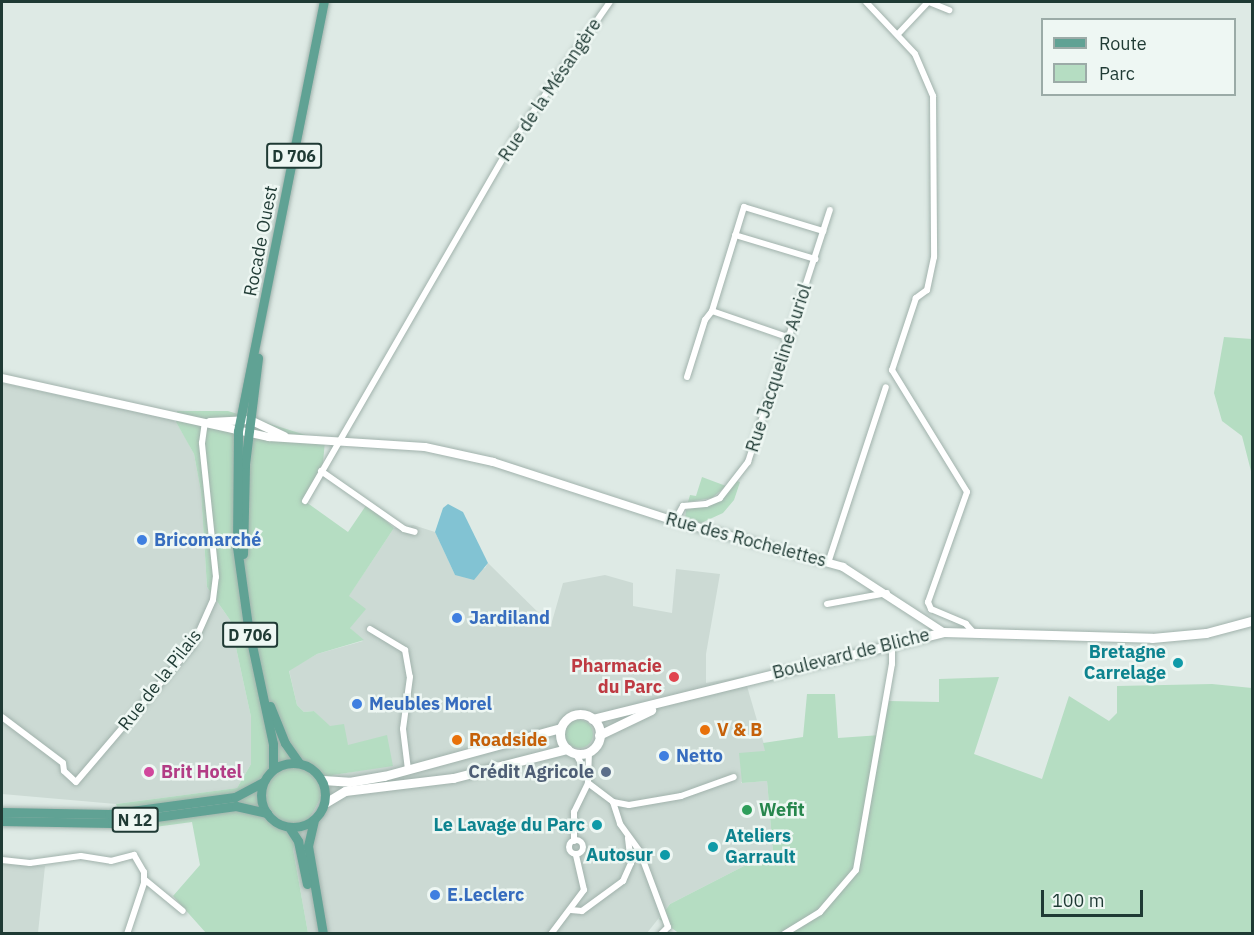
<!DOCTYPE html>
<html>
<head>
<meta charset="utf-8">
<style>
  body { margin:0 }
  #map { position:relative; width:1254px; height:935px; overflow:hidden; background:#deeae5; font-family:"IBM Plex Sans",sans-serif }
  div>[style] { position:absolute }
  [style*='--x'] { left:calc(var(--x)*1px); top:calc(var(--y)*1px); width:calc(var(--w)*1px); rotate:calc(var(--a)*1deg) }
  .built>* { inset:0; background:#ccdad4 }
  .green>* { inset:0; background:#b5ddc2 }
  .round { border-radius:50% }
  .water>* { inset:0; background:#82c3d3 }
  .roads { filter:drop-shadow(0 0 2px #a1b2ac) drop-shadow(0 0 2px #a1b2ac) }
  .minor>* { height:6px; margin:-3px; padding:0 3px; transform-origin:3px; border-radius:3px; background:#fff }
  .minor>.ring { margin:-3px; padding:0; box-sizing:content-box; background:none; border:6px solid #fff; border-radius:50% }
  .tertiary>* { height:8px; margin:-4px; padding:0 4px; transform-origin:4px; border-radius:4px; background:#fff }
  .secondary>* { height:9px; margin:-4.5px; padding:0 4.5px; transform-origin:4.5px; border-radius:4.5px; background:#fff }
  .secondary>.ring { margin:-4.5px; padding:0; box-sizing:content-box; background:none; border:9px solid #fff; border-radius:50% }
  .primary>* { height:9px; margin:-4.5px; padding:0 4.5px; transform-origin:4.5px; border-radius:4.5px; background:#60a294 }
  .primary>.ring { margin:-4.5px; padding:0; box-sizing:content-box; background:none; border:9px solid #60a294; border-radius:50% }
  .dots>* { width:16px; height:16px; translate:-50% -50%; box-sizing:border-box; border:3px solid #eef7f3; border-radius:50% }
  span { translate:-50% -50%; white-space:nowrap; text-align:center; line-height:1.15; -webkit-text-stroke:5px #eef7f3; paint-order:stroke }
  .shield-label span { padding:2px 4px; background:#eef7f3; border:2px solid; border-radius:4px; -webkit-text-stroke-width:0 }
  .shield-label { font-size:16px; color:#1f3a34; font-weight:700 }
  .street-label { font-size:18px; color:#1f3a34 }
  .shop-label { font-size:18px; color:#366cbe; font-weight:700 }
  .left { translate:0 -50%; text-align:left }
  .culture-label { font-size:18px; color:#0d838f; font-weight:700 }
  .right { translate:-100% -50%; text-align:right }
  .health-label { font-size:18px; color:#be3a42; font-weight:700 }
  .food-label { font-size:18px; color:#c56008; font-weight:700 }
  .hotel-label { font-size:18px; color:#b23c85; font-weight:700 }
  .service-label { font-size:18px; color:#4e5e75; font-weight:700 }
  .leisure-label { font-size:18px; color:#27864d; font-weight:700 }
  .frame { position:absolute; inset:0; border:3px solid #1f3a34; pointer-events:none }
  .legend { position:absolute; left:1041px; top:18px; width:195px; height:78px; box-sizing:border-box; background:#eef7f3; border:2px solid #9baba7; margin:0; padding:8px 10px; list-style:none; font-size:18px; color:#1f3a34 }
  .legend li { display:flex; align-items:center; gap:12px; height:30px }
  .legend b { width:30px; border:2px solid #9baba7 }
  .scale { position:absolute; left:1041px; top:890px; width:102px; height:27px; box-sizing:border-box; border:3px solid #1f3a34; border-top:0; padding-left:8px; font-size:18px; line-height:21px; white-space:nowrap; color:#1f3a34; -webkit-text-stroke:4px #eef7f3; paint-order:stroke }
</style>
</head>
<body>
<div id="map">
  <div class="built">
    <div style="clip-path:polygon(2px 383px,169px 419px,176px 422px,186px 439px,194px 454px,201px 492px,207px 587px,230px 620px,251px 717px,251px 764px,237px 788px,116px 804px,2px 794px)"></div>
    <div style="clip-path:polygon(413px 525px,435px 532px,455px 575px,485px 568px,488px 563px,551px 625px,563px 583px,605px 575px,633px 583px,633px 606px,672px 613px,676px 569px,720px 574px,706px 654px,706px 683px,744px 676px,766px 751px,741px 783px,767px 781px,773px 851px,670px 904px,647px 933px,308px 933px,293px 849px,333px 775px,393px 765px,348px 745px,314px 711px,304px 712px,297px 705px,289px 670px,317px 654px,363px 641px,350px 628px,348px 597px,394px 528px)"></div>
    <div style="clip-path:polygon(2px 864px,45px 866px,38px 933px,2px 933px)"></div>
  </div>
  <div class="green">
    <div style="clip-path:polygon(1224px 337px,1252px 339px,1252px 475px,1242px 436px,1222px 421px,1214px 393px)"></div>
    <div style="clip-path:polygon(177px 411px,228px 411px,325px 441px,322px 474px,306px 502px,348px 532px,367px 504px,394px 528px,349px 596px,366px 609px,350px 628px,364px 640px,317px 654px,289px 671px,297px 705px,304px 712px,314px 711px,330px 726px,344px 724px,348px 745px,387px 735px,393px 766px,333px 775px,293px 849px,308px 933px,206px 933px,173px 896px,200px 865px,192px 822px,125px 831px,116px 804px,237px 788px,251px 764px,251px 717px,230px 620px,207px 587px,201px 492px,194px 454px,176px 422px)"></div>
    <div style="clip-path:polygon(702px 477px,726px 486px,712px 498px,688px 502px,690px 495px,696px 496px)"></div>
    <div style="clip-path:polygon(737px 481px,740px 482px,734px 500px,723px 513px,701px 523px,685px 519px,686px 510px,713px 504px)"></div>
    <div style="clip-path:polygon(999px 677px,974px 754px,1042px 779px,1069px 696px,1109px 721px,1117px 713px,1117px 686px,1212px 684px,1252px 688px,1252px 933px,680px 934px,659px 919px,670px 904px,773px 851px,767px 781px,742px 783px,739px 753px,765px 751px,763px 743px,803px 737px,807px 694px,835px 694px,838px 738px,881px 735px,889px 701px,939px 702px,939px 679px)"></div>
    <div class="round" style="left:565px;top:720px;width:28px;height:28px"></div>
  </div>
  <div class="water">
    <div style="clip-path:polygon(448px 504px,463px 512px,488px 563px,474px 580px,455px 575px,435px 532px,443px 508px)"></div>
  </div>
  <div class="roads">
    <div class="minor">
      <div style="--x:866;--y:2;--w:71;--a:46.7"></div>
      <div style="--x:915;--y:54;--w:46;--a:66.8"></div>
      <div style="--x:933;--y:96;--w:161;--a:89.6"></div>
      <div style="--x:934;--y:257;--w:34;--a:102"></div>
      <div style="--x:927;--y:290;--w:14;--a:144"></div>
      <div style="--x:916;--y:298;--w:76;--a:108.4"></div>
      <div style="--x:892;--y:370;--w:143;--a:58.4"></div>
      <div style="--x:967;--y:492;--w:117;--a:109.5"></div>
      <div style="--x:928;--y:602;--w:8;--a:67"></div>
      <div style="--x:931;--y:609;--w:38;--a:23"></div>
      <div style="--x:966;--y:624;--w:12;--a:48"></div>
      <div style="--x:929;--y:2;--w:22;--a:22"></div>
      <div style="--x:899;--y:33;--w:42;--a:-46.9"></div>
      <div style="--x:735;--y:235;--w:84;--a:16.7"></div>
      <div style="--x:712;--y:311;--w:109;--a:-72.9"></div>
      <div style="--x:744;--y:207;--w:83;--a:16.9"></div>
      <div style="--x:687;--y:377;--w:60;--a:-72.5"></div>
      <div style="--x:705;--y:320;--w:11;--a:-52"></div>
      <div style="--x:712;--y:311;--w:83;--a:19.1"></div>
      <div style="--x:321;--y:471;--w:101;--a:34.9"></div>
      <div style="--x:404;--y:529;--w:11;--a:15"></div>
      <div style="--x:305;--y:501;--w:419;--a:-60"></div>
      <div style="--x:515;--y:138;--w:166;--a:-55.1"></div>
      <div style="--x:675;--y:521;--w:17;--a:-62"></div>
      <div style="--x:683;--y:506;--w:23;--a:-5"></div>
      <div style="--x:706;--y:504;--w:15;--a:-23"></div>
      <div style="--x:720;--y:498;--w:46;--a:-52.1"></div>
      <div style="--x:748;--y:462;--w:265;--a:-72"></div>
      <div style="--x:828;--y:563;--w:185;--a:-71.8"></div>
      <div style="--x:827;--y:604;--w:61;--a:-10.4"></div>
      <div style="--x:370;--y:629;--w:41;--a:31"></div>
      <div style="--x:405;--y:650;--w:27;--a:80"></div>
      <div style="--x:410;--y:677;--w:52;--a:97.7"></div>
      <div style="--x:403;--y:729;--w:41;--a:83"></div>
      <div style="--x:2;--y:717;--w:76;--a:37"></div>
      <div style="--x:63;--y:763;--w:8;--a:83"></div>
      <div style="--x:64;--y:771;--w:16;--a:43"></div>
      <div style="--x:76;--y:782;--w:180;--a:-49.5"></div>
      <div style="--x:193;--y:645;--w:49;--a:-66"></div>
      <div style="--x:213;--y:600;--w:23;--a:-83"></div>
      <div style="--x:216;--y:577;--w:135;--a:-96"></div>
      <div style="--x:202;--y:443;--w:21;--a:-82"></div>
      <div style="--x:589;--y:752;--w:31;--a:92"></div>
      <div style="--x:588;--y:783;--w:31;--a:37"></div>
      <div style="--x:613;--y:802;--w:16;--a:11"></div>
      <div style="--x:629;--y:805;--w:53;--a:-9.8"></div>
      <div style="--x:681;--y:796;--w:56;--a:-19.7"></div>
      <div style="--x:576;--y:754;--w:21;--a:62"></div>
      <div style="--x:613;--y:802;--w:23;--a:72"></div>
      <div style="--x:620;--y:824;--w:34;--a:54"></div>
      <div style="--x:640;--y:852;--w:80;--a:69.5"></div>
      <div style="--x:668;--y:927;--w:10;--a:135"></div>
      <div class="ring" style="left:569px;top:840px;width:8px;height:8px"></div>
      <div style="--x:574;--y:841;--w:29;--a:-90"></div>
      <div style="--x:574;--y:812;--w:32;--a:-64"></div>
      <div style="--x:2;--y:860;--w:28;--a:6"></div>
      <div style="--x:30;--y:863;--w:51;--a:-7.8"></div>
      <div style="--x:81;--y:856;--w:30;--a:9"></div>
      <div style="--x:111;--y:861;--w:24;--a:-15"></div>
      <div style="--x:134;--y:855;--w:20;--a:60"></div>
      <div style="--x:144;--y:872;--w:11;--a:90"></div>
      <div style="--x:144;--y:883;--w:54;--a:108.4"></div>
      <div style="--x:144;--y:879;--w:50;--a:39.4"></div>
      <div style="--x:571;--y:910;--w:11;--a:5"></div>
      <div style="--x:582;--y:911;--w:51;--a:-36.2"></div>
      <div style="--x:623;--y:881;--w:20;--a:-66"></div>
      <div style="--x:631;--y:863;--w:25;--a:-97"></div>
      <div style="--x:551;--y:934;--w:55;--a:-53.1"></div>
      <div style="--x:584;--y:890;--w:37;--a:-103"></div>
      <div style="--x:784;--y:934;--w:42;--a:-31.4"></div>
      <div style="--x:820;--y:912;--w:55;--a:-49.4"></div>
      <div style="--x:856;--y:870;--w:209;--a:-80.1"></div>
      <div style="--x:892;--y:664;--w:22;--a:-90"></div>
    </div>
    <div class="tertiary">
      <div style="--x:2;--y:378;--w:273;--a:12.5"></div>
      <div style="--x:269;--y:437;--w:156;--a:3.7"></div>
      <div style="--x:425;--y:447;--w:70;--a:12.4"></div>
      <div style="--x:493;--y:462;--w:191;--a:18"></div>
      <div style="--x:675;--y:521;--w:174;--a:15.3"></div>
      <div style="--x:843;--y:567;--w:119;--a:33"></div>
      <div style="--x:210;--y:422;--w:40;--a:-2.9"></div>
      <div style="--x:250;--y:420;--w:38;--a:25"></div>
    </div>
    <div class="secondary">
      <div class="ring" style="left:560px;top:714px;width:31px;height:31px"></div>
      <div style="--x:592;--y:719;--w:362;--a:-13.9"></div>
      <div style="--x:943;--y:632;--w:209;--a:1.6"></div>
      <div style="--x:1152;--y:638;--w:54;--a:-5.3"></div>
      <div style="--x:1206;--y:633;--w:47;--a:-14.9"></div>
      <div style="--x:599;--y:735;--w:58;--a:-25.7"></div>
      <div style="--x:323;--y:780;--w:26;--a:4"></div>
      <div style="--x:349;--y:782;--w:36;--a:-10"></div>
      <div style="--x:384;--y:776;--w:183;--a:-15.2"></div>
      <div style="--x:325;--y:803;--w:23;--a:-31"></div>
      <div style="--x:345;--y:791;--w:109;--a:-6.9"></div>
      <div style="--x:453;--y:778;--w:118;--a:-14.3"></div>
    </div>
    <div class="primary">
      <div style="--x:243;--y:554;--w:90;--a:-88.7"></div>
      <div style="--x:245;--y:464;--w:107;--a:-83"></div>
      <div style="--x:270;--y:706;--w:40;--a:68"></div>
      <div style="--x:285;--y:743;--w:24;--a:55"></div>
      <div class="ring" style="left:261px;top:763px;width:55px;height:55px"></div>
      <div style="--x:273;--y:769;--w:25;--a:-90"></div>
      <div style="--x:273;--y:744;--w:121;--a:-102"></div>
      <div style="--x:248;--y:626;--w:80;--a:-97.9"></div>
      <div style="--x:237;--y:547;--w:116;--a:-89.5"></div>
      <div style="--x:238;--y:431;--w:438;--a:-78.7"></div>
      <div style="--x:2;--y:812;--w:107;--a:1.1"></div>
      <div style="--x:109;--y:814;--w:127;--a:-7.7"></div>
      <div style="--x:235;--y:797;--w:32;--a:-28"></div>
      <div style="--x:314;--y:820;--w:27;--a:103"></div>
      <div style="--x:308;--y:846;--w:89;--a:80.3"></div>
      <div style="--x:2;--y:821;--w:110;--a:1"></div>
      <div style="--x:112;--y:823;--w:125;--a:-7.8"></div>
      <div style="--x:236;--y:806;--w:32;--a:13"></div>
      <div style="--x:289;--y:827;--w:17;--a:57"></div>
      <div style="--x:298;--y:841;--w:44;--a:78.2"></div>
    </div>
  </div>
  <div class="dots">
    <div style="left:142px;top:540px;background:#3f7fe0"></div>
    <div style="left:457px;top:618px;background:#3f7fe0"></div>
    <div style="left:1178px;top:663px;background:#0f9aa8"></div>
    <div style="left:674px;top:677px;background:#e0444e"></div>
    <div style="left:357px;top:704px;background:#3f7fe0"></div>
    <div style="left:705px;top:730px;background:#e8710a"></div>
    <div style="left:457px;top:740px;background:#e8710a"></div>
    <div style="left:664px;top:756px;background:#3f7fe0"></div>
    <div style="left:149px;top:772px;background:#d1479c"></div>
    <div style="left:606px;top:772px;background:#5c6f8a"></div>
    <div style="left:747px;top:810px;background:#2e9e5b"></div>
    <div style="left:597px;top:825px;background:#0f9aa8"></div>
    <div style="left:713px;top:847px;background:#0f9aa8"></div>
    <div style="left:665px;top:855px;background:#0f9aa8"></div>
    <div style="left:435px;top:895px;background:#3f7fe0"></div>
  </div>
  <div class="shield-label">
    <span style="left:294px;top:156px">D 706</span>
    <span style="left:250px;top:635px">D 706</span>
    <span style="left:135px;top:820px">N 12</span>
  </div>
  <div class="street-label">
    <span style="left:550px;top:90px;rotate:-56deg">Rue de la Mésangère</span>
    <span style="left:261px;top:241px;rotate:-79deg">Rocade Ouest</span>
    <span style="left:779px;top:368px;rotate:-72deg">Rue Jacqueline Auriol</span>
    <span style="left:746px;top:540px;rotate:15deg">Rue des Rochelettes</span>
    <span style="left:851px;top:654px;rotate:-14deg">Boulevard de Bliche</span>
    <span style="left:160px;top:680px;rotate:-52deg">Rue de la Pilais</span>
  </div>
  <div class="shop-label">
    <span class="left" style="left:154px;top:540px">Bricomarché</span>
    <span class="left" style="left:469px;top:618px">Jardiland</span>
    <span class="left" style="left:369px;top:704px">Meubles Morel</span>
    <span class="left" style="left:676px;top:756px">Netto</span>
    <span class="left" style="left:447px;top:895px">E.Leclerc</span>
  </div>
  <div class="culture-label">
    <span class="right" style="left:1166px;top:663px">Bretagne<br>Carrelage</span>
    <span class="right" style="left:585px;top:825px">Le Lavage du Parc</span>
    <span class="left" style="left:725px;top:847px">Ateliers<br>Garrault</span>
    <span class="right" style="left:653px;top:855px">Autosur</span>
  </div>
  <div class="health-label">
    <span class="right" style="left:662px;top:677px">Pharmacie<br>du Parc</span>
  </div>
  <div class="food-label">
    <span class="left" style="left:717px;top:730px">V &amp; B</span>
    <span class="left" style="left:469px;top:740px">Roadside</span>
  </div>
  <div class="hotel-label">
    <span class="left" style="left:161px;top:772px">Brit Hotel</span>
  </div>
  <div class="service-label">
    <span class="right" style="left:594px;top:772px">Crédit Agricole</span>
  </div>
  <div class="leisure-label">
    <span class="left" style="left:759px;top:810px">Wefit</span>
  </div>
  <div class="frame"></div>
  <ul class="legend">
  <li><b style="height:8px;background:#60a294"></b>Route</li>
  <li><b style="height:16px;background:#b5ddc2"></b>Parc</li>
  </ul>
  <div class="scale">100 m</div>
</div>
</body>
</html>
